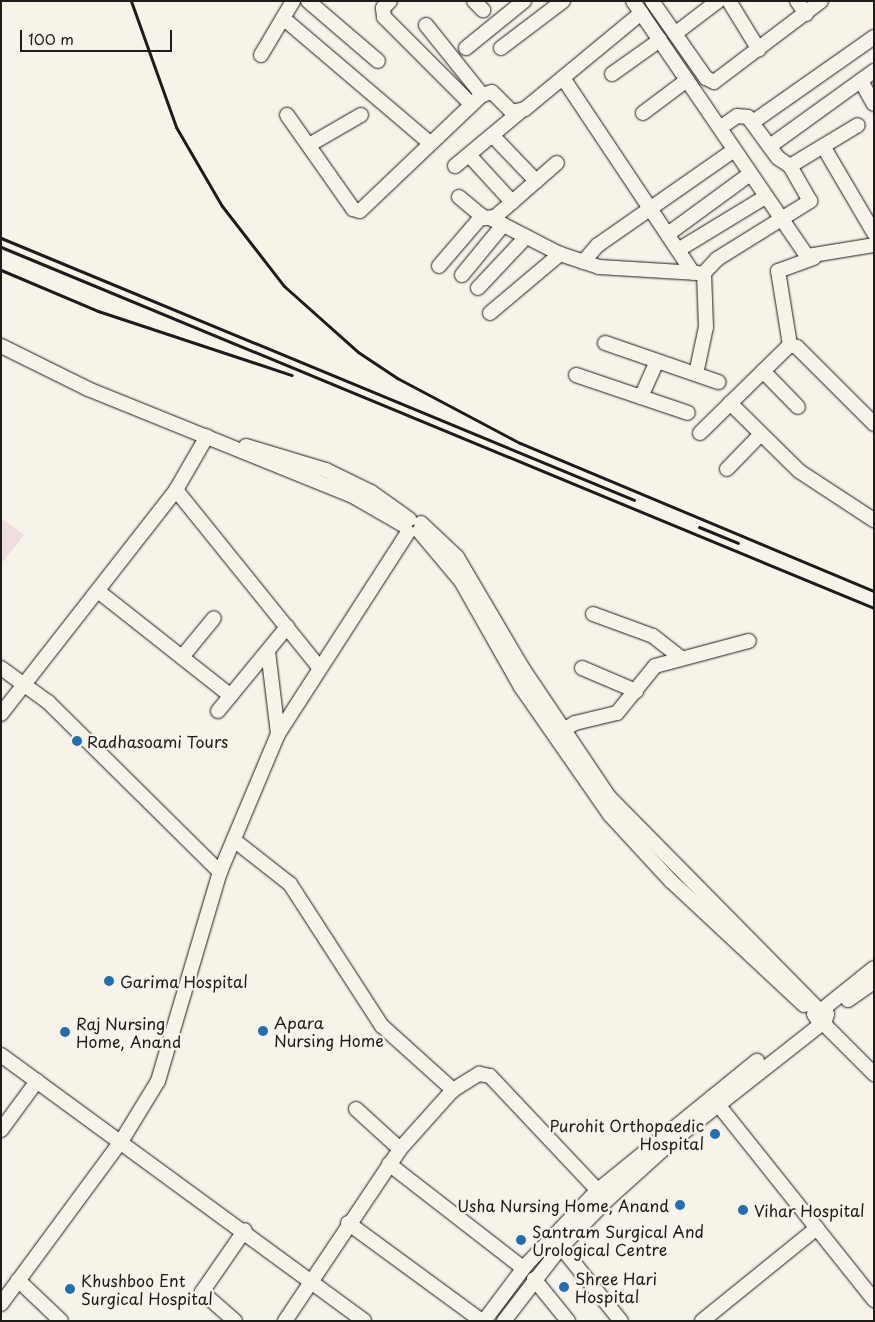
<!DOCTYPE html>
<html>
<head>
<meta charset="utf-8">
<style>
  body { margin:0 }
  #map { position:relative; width:875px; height:1322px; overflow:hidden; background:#f7f3e8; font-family:"Playpen Sans",sans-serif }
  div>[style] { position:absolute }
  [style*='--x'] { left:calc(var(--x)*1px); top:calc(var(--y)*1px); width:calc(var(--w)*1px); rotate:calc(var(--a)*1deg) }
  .built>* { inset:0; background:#f0ddde }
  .roads { filter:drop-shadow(0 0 1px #1c1c1c) drop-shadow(0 0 1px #1c1c1c) }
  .minor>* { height:14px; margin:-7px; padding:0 7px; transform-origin:7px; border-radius:7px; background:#f7f3e8 }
  .rail>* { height:3px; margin:-1.5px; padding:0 1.5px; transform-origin:1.5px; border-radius:1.5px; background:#1c1c1c }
  .dots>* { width:14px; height:14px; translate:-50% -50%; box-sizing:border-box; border:2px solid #f7f3e8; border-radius:50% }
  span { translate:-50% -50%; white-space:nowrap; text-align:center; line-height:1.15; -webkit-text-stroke:4.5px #f7f3e8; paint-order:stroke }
  .poi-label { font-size:16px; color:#1c1c1c }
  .left { translate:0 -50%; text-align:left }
  .right { translate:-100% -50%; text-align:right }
  .frame { position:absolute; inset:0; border:2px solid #1c1c1c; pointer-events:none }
  .scale { position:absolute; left:20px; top:30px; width:152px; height:22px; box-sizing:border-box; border:2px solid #1c1c1c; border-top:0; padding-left:6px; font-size:15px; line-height:18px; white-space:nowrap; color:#1c1c1c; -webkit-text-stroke:4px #f7f3e8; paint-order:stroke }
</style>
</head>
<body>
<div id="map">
  <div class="built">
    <div style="clip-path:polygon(1px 518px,24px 535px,1px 564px)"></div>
  </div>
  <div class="roads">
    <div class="minor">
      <div style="--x:308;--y:1;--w:92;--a:40.6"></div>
      <div style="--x:390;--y:1;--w:10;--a:135"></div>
      <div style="--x:383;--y:8;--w:9;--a:84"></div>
      <div style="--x:384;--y:17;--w:123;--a:45"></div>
      <div style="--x:474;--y:1;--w:13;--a:45"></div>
      <div style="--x:633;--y:1;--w:309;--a:55.7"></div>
      <div style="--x:807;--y:256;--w:68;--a:-9.3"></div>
      <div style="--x:652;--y:1;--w:94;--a:55"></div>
      <div style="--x:706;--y:78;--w:9;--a:27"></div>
      <div style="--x:714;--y:82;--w:134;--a:-37.1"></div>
      <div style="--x:729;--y:1;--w:57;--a:58.5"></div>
      <div style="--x:797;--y:1;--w:16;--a:55"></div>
      <div style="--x:283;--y:18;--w:194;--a:40.4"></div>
      <div style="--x:426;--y:25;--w:90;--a:51.3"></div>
      <div style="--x:676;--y:33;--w:53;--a:-37.3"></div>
      <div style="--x:466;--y:48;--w:75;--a:-39"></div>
      <div style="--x:501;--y:48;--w:78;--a:-37.2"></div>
      <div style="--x:261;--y:55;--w:63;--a:-59.3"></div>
      <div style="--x:612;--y:74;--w:59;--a:-35.3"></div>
      <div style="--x:563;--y:78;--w:234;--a:56.3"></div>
      <div style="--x:861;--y:81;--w:26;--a:61"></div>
      <div style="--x:643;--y:113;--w:55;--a:-36.9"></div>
      <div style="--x:287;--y:115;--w:115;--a:54.9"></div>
      <div style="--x:353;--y:209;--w:7;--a:16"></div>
      <div style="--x:360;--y:211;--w:168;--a:-43.6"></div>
      <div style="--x:482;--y:95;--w:10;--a:-17"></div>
      <div style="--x:492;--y:92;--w:28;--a:45"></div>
      <div style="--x:512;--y:112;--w:13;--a:-13"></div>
      <div style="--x:525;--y:109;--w:151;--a:-39.6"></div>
      <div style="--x:753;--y:122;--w:148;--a:-35.1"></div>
      <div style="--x:492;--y:135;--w:64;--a:46.3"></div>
      <div style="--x:309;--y:145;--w:60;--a:-30"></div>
      <div style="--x:770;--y:146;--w:128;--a:-35.8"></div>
      <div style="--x:823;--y:146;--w:101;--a:59.6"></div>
      <div style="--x:469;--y:155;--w:64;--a:47.5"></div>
      <div style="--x:455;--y:166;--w:86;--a:-39.8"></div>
      <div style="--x:790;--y:166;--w:79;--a:-31.1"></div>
      <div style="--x:459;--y:197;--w:33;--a:40"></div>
      <div style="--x:484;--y:218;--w:11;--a:-5"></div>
      <div style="--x:495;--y:217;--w:82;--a:-41.1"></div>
      <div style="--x:490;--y:218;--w:79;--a:27.2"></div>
      <div style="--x:560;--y:254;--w:41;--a:18.4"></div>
      <div style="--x:599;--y:267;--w:99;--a:3.5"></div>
      <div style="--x:668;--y:234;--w:102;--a:-36.2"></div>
      <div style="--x:678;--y:250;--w:102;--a:-31.3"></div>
      <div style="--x:583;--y:262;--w:23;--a:-49"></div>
      <div style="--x:598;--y:245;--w:166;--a:-34.9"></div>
      <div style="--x:439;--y:266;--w:66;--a:-49.3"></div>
      <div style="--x:462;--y:275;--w:65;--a:-50.6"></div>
      <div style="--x:478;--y:288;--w:70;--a:-46.7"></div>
      <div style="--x:490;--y:313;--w:92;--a:-40.1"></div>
      <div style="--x:605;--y:343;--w:120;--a:19"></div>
      <div style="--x:790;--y:345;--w:75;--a:-99.2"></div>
      <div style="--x:778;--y:271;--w:38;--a:-20"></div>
      <div style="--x:1;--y:346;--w:97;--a:26.3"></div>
      <div style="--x:88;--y:389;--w:284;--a:22"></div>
      <div style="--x:351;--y:495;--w:62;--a:29.9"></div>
      <div style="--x:763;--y:371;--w:50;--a:45.8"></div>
      <div style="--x:696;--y:374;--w:48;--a:-78"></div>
      <div style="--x:706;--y:327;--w:54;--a:-92.1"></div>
      <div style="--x:704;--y:273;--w:19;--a:-47"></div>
      <div style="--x:717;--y:259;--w:110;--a:-31.9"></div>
      <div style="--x:810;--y:201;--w:40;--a:-119.7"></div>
      <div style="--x:790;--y:166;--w:14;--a:-146"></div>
      <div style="--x:778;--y:158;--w:51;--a:-126.2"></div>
      <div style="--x:748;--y:117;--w:11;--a:-175"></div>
      <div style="--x:737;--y:116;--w:21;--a:145"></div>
      <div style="--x:576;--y:375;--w:118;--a:18.7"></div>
      <div style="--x:641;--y:397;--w:39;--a:-66"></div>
      <div style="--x:730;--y:403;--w:97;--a:44.6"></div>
      <div style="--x:799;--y:471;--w:90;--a:33.2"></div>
      <div style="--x:700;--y:433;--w:126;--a:-44.4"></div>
      <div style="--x:790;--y:345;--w:7;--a:16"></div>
      <div style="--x:797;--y:347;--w:109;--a:45"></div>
      <div style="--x:246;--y:446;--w:84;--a:16.7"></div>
      <div style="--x:326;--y:470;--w:50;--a:26.1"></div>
      <div style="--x:371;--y:492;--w:47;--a:35.4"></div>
      <div style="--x:727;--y:469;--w:47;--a:-45.9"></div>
      <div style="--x:176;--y:490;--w:228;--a:51.1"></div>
      <div style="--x:421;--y:523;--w:50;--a:43.4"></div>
      <div style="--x:457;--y:557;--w:130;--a:59.5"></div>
      <div style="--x:523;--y:669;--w:154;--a:56.1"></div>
      <div style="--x:609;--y:797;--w:298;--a:45.4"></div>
      <div style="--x:419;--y:531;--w:65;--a:50"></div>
      <div style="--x:461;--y:581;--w:122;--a:60.5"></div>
      <div style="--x:521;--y:687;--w:156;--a:55.2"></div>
      <div style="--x:610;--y:815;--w:90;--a:47.3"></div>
      <div style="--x:671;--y:881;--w:182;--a:43"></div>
      <div style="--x:98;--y:591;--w:169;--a:38.3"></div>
      <div style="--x:593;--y:614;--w:64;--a:20.1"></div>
      <div style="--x:653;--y:636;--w:36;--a:38"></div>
      <div style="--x:268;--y:651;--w:84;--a:83.1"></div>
      <div style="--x:182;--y:657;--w:50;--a:-50.6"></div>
      <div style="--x:1;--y:668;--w:58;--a:35.9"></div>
      <div style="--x:48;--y:702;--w:242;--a:44.7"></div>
      <div style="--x:582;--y:668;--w:59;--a:23.1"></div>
      <div style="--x:218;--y:711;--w:109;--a:-50.6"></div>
      <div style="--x:1;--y:714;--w:284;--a:-52"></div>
      <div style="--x:176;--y:490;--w:62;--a:-60.1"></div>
      <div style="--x:556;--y:734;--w:22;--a:-30"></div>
      <div style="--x:575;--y:723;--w:43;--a:-13.4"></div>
      <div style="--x:617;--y:713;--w:60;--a:-51"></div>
      <div style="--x:655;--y:666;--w:97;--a:-14.9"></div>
      <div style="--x:234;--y:840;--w:71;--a:38.2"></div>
      <div style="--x:290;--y:884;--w:169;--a:57.1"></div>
      <div style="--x:382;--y:1026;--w:96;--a:42"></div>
      <div style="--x:848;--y:1000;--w:32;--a:-35"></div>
      <div style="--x:823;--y:1009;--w:65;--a:-38.8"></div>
      <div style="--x:822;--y:1022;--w:74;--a:45"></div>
      <div style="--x:1;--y:1055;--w:450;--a:36.2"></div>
      <div style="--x:712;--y:1097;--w:260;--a:51.4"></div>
      <div style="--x:356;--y:1109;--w:59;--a:42.3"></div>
      <div style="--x:1;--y:1130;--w:61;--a:-53.7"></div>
      <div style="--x:389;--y:1164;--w:170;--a:37.8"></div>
      <div style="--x:348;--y:1223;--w:166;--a:36.2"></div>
      <div style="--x:561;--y:1247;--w:95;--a:51"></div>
      <div style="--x:534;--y:1279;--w:54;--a:51"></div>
      <div style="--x:18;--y:1280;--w:59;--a:43.6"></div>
      <div style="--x:1;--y:1304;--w:204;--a:-53.6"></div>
      <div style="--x:122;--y:1140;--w:69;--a:-58.6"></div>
      <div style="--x:158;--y:1081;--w:218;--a:-73.5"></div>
      <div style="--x:220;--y:872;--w:150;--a:-67.2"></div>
      <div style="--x:278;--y:734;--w:240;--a:-57.2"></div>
      <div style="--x:235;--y:1321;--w:44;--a:-138.7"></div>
      <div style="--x:202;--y:1292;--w:75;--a:-55.3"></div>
      <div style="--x:285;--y:1321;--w:207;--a:-56.2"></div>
      <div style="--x:400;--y:1149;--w:79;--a:-48.1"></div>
      <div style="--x:453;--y:1090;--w:31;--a:-32"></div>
      <div style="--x:479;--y:1074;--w:11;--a:10"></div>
      <div style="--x:490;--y:1076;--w:170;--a:46.7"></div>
      <div style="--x:484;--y:1321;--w:70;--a:-53.1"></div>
      <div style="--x:526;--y:1265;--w:104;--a:-46.2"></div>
      <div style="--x:598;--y:1190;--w:205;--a:-39.1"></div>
      <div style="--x:504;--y:1321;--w:93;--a:-52.4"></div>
      <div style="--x:561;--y:1247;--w:66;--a:-45.6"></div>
      <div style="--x:607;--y:1200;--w:85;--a:-42.1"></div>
      <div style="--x:670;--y:1143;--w:197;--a:-38.2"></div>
      <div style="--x:825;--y:1021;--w:7;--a:-74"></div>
      <div style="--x:827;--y:1014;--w:6;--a:-129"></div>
      <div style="--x:823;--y:1009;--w:10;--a:151"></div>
      <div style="--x:814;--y:1014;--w:9;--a:58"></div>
      <div style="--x:702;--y:1321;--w:148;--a:-39"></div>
    </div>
  </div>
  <div class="rail">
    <div style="--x:131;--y:1;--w:134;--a:70.3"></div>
    <div style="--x:176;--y:127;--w:91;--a:59.8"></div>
    <div style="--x:222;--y:206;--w:101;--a:52.2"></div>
    <div style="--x:284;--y:286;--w:99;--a:41.7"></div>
    <div style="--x:358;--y:352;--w:47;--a:33.7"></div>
    <div style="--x:397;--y:378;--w:139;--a:27.9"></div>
    <div style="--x:520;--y:443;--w:384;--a:22.7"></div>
    <div style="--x:1;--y:238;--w:685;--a:22.48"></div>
    <div style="--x:1;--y:247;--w:945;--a:22.47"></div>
    <div style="--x:1;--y:270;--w:105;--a:22.9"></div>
    <div style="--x:98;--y:311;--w:204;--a:18.3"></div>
    <div style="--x:699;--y:527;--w:42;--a:22.3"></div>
  </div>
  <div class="dots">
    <div style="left:77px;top:741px;background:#1f6fb2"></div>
    <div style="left:109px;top:981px;background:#1f6fb2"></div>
    <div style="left:263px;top:1031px;background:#1f6fb2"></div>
    <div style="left:65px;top:1032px;background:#1f6fb2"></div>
    <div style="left:715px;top:1134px;background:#1f6fb2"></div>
    <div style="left:680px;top:1205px;background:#1f6fb2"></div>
    <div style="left:743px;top:1210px;background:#1f6fb2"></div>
    <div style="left:521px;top:1240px;background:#1f6fb2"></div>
    <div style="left:564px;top:1287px;background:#1f6fb2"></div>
    <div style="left:70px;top:1289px;background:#1f6fb2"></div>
  </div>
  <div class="poi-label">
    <span class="left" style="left:87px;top:741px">Radhasoami Tours</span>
    <span class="left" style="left:120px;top:981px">Garima Hospital</span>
    <span class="left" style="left:274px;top:1031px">Apara<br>Nursing Home</span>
    <span class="left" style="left:76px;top:1032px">Raj Nursing<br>Home, Anand</span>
    <span class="right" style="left:704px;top:1134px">Purohit Orthopaedic<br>Hospital</span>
    <span class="right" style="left:669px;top:1205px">Usha Nursing Home, Anand</span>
    <span class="left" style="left:754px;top:1210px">Vihar Hospital</span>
    <span class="left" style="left:532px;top:1240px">Santram Surgical And<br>Urological Centre</span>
    <span class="left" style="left:575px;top:1287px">Shree Hari<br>Hospital</span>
    <span class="left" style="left:81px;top:1289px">Khushboo Ent<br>Surgical Hospital</span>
  </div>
  <div class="frame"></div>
  <div class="scale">100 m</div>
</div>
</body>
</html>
